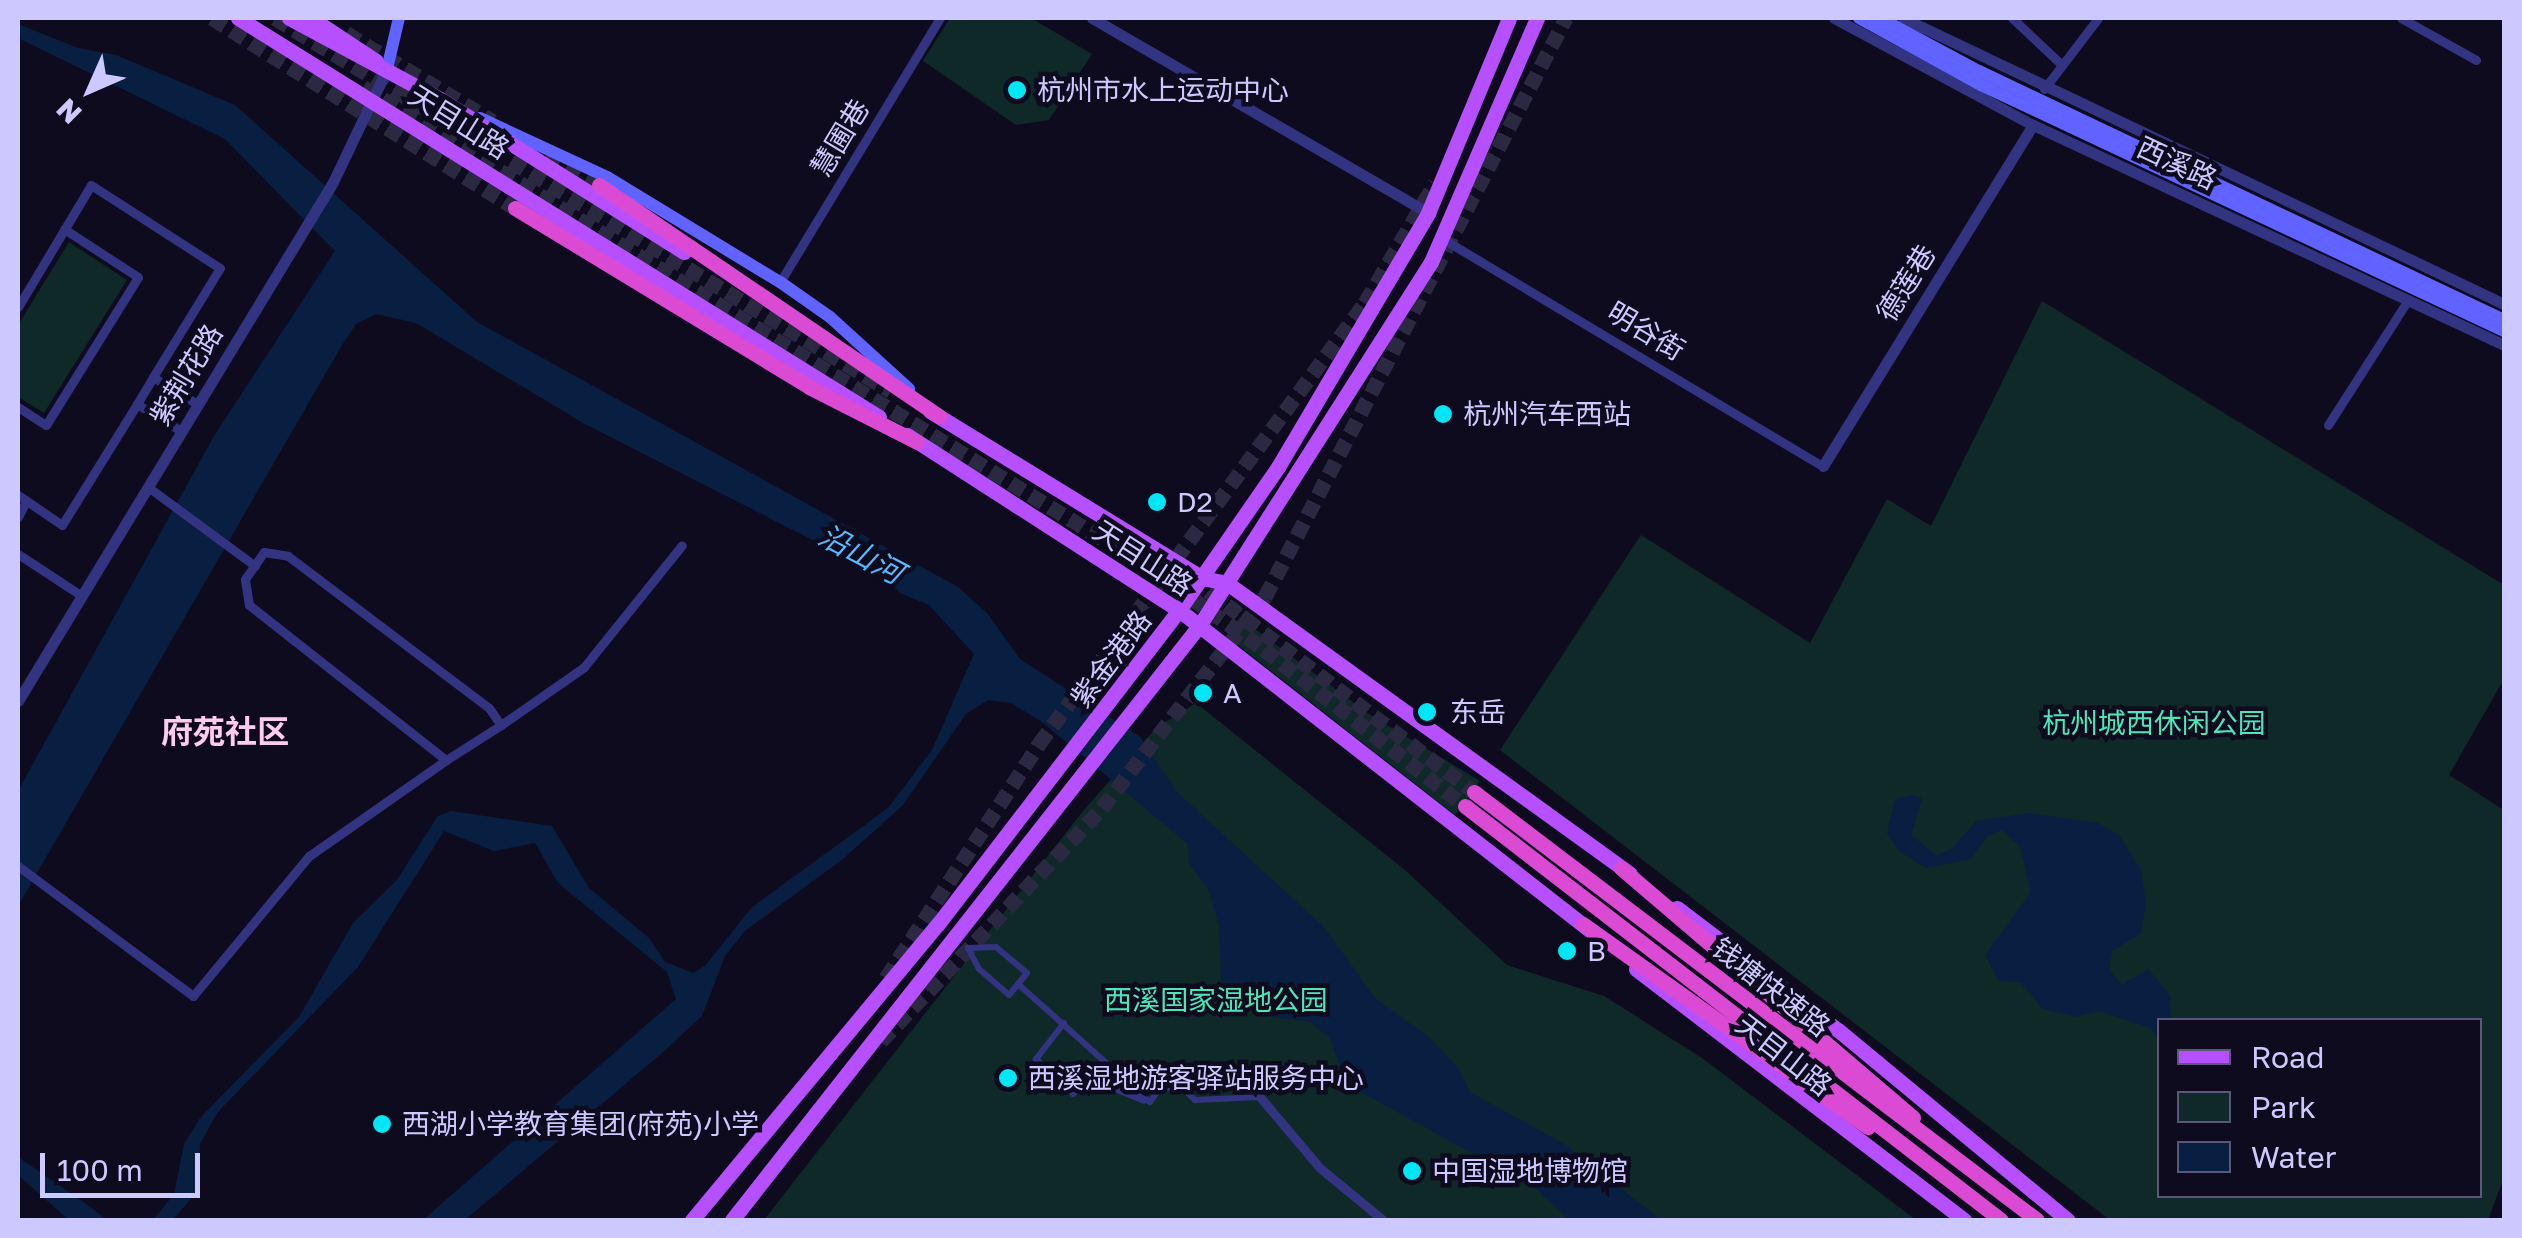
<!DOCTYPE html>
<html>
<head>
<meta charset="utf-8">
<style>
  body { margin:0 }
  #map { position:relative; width:2522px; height:1238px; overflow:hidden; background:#0e0b1f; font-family:"Golos Text","Noto Sans SC",sans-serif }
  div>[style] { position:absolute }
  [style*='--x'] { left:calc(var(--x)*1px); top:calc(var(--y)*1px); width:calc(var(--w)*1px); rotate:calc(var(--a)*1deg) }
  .green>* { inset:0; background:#0e2927 }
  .water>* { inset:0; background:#081f41 }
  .trunk-tunnel>* { height:15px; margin-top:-7.5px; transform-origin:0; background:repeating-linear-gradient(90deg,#2b2841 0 15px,transparent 0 23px) }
  .pedestrian>* { height:6px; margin:-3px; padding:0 3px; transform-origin:3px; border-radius:3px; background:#333481 }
  .minor>* { height:9px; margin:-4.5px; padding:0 4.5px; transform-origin:4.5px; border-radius:4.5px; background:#333481 }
  .tertiary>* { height:11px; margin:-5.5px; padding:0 5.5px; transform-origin:5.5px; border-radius:5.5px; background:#333481 }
  .secondary>* { height:12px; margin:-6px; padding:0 6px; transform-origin:6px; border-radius:6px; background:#6063ff }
  .primary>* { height:15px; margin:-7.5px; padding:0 7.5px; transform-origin:7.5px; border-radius:7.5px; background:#b650ff }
  .trunk>* { height:15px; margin:-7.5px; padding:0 7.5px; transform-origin:7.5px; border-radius:7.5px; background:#da4ad2 }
  .dots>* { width:28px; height:28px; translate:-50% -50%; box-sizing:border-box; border:5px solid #0e0b1f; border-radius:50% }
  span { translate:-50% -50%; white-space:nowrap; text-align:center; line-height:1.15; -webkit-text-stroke:9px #0e0b1f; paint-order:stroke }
  .poi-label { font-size:28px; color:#cdc9ff }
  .left { translate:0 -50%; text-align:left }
  .street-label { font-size:28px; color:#cdc9ff }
  .park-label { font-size:28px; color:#4fe5b9 }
  .water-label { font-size:30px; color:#57b9ff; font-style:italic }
  .quarter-label { font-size:32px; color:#ffcbee; font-weight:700 }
  .frame { position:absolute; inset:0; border:20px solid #cdc9ff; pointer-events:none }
  .legend { position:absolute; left:2157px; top:1018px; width:325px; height:180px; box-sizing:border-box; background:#0e0b1f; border:2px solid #5a5779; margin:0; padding:12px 18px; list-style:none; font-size:30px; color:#cdc9ff }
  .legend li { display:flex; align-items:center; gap:20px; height:50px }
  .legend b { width:50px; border:2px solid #5a5779 }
  .north { position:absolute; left:40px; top:40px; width:100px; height:100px; -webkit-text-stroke:8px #0e0b1f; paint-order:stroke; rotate:225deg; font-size:28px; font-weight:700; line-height:40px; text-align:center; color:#cdc9ff }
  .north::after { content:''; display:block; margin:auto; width:35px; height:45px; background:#cdc9ff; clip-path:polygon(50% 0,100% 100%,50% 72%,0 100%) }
  .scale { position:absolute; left:40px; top:1153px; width:160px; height:45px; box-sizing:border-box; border:5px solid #cdc9ff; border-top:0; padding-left:12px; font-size:30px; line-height:35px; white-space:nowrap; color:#cdc9ff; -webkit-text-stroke:8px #0e0b1f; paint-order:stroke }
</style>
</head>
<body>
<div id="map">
  <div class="green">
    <div style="clip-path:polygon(950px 18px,1031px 18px,1092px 54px,1049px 120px,1016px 125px,923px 61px)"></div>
    <div style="clip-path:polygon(69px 242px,127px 280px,44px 413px,18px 397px,18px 325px)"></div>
    <div style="clip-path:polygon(evenodd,2042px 301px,2504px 585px,2504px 679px,2449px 775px,2504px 810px,2504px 1177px,2488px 1220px,2110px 1220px,1500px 750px,1641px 535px,1810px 643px,1887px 499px,1931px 526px,2042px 301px,2160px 1020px,2480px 1020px,2480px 1196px,2160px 1196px,2160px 1020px)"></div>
    <div style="clip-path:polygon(1243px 620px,1369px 714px,1480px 781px,1455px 815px,1238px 645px,1233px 632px)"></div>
    <div style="clip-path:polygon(1196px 703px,1405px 870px,1507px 965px,1604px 996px,1702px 1058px,1916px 1220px,764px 1220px,1083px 811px,1156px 728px)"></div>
  </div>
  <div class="water">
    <div style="clip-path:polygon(18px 24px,78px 48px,116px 55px,235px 105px,477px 322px,958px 587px,988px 614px,1020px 659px,1140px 737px,1178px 793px,1323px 926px,1376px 999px,1429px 1037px,1458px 1067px,1470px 1092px,1566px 1145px,1661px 1220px,1569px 1220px,1534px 1187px,1346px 1084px,1330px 1038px,1310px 1022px,1271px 1017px,1251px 996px,1243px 1004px,1221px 981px,1219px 925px,1208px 889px,1189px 864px,1188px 844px,1042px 722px,1011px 703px,988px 700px,966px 714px,903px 805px,843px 859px,745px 931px,725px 956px,702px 1016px,662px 1053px,465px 1220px,423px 1220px,676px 999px,667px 972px,558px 883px,535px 843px,494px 851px,444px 831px,358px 967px,217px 1113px,200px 1144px,199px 1189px,173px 1220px,153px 1220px,174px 1194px,184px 1144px,200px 1118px,299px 1017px,353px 923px,396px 881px,438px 816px,451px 811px,552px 826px,589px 888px,649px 938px,665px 962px,693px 973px,705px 966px,752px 907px,888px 808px,932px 750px,974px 654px,929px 605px,900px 593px,885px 577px,585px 424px,416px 323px,376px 314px,356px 324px,342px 345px,18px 906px,18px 791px,214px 436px,335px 251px,225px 139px,18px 38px)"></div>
    <div style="clip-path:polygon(1913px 795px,1922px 799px,1911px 835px,1936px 855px,1952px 849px,1976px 821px,2029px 813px,2098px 823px,2119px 835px,2141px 870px,2146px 903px,2141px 933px,2112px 951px,2109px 969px,2122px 985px,2148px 969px,2170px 995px,2171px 1020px,2160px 1020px,2159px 1041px,2151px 1028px,2099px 1011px,2075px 1017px,2043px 1009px,2021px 983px,1998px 980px,1985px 955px,2031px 892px,2020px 847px,2002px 830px,1987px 836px,1971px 859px,1926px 868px,1898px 850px,1887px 833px,1895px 799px)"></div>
    <div style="clip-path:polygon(18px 1157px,85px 1203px,107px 1220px,69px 1220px,18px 1175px)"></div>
  </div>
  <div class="trunk-tunnel">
    <div style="--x:212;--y:18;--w:358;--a:32.1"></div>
    <div style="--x:275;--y:18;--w:720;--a:31.2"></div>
    <div style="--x:346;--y:33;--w:171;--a:30.9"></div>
    <div style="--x:363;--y:87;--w:903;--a:31.42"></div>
    <div style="--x:1134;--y:558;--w:159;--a:35"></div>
    <div style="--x:1264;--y:649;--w:255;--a:38"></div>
    <div style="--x:547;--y:154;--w:61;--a:30.8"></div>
    <div style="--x:1190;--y:577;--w:356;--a:37.1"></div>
    <div style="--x:886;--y:978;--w:280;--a:-56.8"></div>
    <div style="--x:1039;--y:744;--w:548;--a:-53.53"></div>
    <div style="--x:1365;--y:303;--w:139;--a:-59.7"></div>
    <div style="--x:881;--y:1041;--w:321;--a:-46.5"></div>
    <div style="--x:1102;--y:808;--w:267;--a:-52.3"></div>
    <div style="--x:1265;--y:597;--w:653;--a:-62.53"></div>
  </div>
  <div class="pedestrian">
    <div style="--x:996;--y:947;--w:40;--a:40"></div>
    <div style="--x:1027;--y:973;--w:28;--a:129"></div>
    <div style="--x:1009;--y:995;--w:40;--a:-139"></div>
    <div style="--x:979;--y:969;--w:24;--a:-118"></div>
    <div style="--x:968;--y:948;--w:28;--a:-2"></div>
    <div style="--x:1018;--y:984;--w:177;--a:41.8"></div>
    <div style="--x:1150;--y:1102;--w:19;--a:-54"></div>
    <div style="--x:1161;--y:1087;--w:23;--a:5"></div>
    <div style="--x:1184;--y:1089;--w:16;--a:45"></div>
    <div style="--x:1195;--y:1100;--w:65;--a:-2.6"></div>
    <div style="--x:1064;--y:1023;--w:46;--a:127.9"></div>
    <div style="--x:1036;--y:1059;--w:51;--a:43.4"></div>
    <div style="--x:1073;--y:1094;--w:23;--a:-40"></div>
    <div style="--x:1091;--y:1079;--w:57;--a:22.5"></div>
  </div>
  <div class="minor">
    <div style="--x:2012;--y:18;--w:66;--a:43.2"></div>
    <div style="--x:2401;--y:18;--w:86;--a:29.2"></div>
    <div style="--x:2044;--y:89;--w:89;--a:-52.7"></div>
    <div style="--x:1443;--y:239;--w:443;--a:30.9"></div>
    <div style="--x:780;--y:282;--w:309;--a:-58.8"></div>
    <div style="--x:18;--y:307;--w:142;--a:-59.1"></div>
    <div style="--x:91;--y:185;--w:153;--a:32.8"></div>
    <div style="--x:220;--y:268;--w:128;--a:121.6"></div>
    <div style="--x:153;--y:377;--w:52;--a:31.5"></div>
    <div style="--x:137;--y:404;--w:31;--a:-59"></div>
    <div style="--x:18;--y:407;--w:33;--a:33"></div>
    <div style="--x:46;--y:425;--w:174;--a:-58.1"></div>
    <div style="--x:138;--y:277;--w:88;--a:-147"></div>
    <div style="--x:2328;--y:425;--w:148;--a:-57.4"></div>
    <div style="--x:148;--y:487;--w:133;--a:36.4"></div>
    <div style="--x:18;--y:495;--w:53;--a:34.3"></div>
    <div style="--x:62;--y:525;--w:142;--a:-58.2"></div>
    <div style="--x:137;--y:404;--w:52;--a:31.5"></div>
    <div style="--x:18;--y:517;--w:18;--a:-63"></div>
    <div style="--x:264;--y:552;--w:24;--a:9"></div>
    <div style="--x:288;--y:556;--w:252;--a:37.1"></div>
    <div style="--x:489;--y:708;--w:21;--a:55"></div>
    <div style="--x:501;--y:725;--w:65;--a:147.5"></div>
    <div style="--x:446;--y:760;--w:251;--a:-141.8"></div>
    <div style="--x:249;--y:605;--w:26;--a:-99"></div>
    <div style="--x:245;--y:579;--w:33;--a:-55"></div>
    <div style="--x:18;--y:554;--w:77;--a:33.3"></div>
    <div style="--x:501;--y:725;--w:101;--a:-34.9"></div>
    <div style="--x:584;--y:667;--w:156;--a:-51.2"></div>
    <div style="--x:18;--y:866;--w:218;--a:36.6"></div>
    <div style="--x:193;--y:996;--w:182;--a:-50.4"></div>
    <div style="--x:309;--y:856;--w:167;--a:-35"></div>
    <div style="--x:1260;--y:1097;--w:93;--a:49.8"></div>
    <div style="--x:1320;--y:1168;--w:82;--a:39.5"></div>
  </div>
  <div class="tertiary">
    <div style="--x:1092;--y:18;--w:388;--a:30.1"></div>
    <div style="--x:1834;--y:18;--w:226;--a:28.3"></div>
    <div style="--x:2033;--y:125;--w:520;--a:25.04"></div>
    <div style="--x:1903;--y:18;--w:666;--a:25.45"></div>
    <div style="--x:1823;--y:466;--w:400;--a:-58.4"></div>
    <div style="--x:18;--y:701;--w:607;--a:-58.74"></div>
    <div style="--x:333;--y:182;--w:125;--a:-64.5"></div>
  </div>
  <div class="secondary">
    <div style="--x:1859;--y:18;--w:139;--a:28.8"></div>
    <div style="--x:1981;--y:85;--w:578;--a:25.19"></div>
    <div style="--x:1880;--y:18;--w:112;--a:28.2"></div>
    <div style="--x:1979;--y:71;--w:581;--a:25.37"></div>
    <div style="--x:387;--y:69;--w:52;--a:-76.8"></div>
    <div style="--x:480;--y:118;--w:140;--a:24.9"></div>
    <div style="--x:607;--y:177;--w:202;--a:31.3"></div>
    <div style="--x:780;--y:282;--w:61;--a:35"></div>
    <div style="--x:830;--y:317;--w:107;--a:42.3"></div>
  </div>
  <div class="primary">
    <div style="--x:238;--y:18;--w:755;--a:31.9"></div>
    <div style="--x:289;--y:18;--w:171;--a:28.2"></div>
    <div style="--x:440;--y:99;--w:288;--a:32.1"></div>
    <div style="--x:311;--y:18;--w:78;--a:33.5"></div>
    <div style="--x:930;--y:411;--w:319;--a:31.5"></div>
    <div style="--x:1202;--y:578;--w:25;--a:11"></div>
    <div style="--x:1227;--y:583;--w:497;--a:35.8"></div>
    <div style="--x:907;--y:435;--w:323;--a:32.8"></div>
    <div style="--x:1179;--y:610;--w:524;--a:37.94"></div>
    <div style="--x:1677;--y:908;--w:202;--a:37.2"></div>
    <div style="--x:1838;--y:1030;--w:298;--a:39.6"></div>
    <div style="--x:1636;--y:969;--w:413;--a:37.4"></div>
    <div style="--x:692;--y:1220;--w:385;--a:-50.3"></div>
    <div style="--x:938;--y:924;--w:396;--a:-52.5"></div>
    <div style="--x:1179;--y:610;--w:174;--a:-55.3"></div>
    <div style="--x:1278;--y:467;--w:295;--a:-59.4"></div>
    <div style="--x:1428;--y:213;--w:211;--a:-67.4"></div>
    <div style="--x:732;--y:1220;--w:756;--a:-51.83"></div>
    <div style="--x:1199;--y:626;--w:432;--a:-57.5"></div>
    <div style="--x:1431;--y:262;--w:266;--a:-66.5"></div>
  </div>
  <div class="trunk">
    <div style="--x:599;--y:185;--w:412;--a:34.2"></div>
    <div style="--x:515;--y:208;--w:344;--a:31.3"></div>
    <div style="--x:809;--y:387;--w:121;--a:27"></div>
    <div style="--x:1474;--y:792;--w:707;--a:37.24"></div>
    <div style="--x:1465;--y:806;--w:677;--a:37.68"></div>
    <div style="--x:1621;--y:868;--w:384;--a:40.5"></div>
    <div style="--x:1583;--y:924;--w:350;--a:35.5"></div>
  </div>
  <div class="dots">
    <div style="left:1017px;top:90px;background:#00e6f4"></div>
    <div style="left:1443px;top:414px;background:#00e6f4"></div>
    <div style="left:1157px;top:502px;background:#00e6f4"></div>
    <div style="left:1203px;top:693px;background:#00e6f4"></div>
    <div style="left:1427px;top:712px;background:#00e6f4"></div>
    <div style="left:1567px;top:951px;background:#00e6f4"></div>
    <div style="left:1008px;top:1078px;background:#00e6f4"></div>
    <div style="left:382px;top:1124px;background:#00e6f4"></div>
    <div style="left:1412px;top:1171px;background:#00e6f4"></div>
  </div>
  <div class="poi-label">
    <span class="left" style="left:1037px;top:90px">杭州市水上运动中心</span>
    <span class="left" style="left:1463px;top:414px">杭州汽车西站</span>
    <span class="left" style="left:1177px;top:502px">D2</span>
    <span class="left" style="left:1223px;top:693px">A</span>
    <span class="left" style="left:1450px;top:712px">东岳</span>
    <span class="left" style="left:1587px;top:951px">B</span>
    <span class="left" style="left:1028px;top:1078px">西溪湿地游客驿站服务中心</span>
    <span class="left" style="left:402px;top:1124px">西湖小学教育集团(府苑)小学</span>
    <span class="left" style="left:1432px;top:1171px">中国湿地博物馆</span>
  </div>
  <div class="street-label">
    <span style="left:459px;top:122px;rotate:32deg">天目山路</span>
    <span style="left:840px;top:138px;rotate:-59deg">慧圃巷</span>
    <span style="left:2177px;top:163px;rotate:25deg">西溪路</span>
    <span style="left:1906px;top:283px;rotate:-58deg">德莲巷</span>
    <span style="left:1646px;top:331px;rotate:31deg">明谷街</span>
    <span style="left:186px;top:375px;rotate:-59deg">紫荆花路</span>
    <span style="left:1143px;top:558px;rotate:33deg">天目山路</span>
    <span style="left:1111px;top:659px;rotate:-53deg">紫金港路</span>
    <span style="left:1771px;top:987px;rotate:38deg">钱塘快速路</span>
    <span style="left:1784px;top:1055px;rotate:38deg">天目山路</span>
  </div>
  <div class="park-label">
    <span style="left:2154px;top:723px">杭州城西休闲公园</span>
    <span style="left:1216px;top:1000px">西溪国家湿地公园</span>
  </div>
  <div class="water-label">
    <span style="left:861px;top:554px;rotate:28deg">沿山河</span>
  </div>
  <div class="quarter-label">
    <span style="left:225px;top:731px">府苑社区</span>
  </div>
  <div class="frame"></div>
  <ul class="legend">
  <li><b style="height:12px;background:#b650ff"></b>Road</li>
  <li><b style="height:28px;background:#0e2927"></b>Park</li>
  <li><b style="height:28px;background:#081f41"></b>Water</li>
  </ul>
  <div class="north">N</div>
  <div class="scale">100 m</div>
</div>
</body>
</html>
